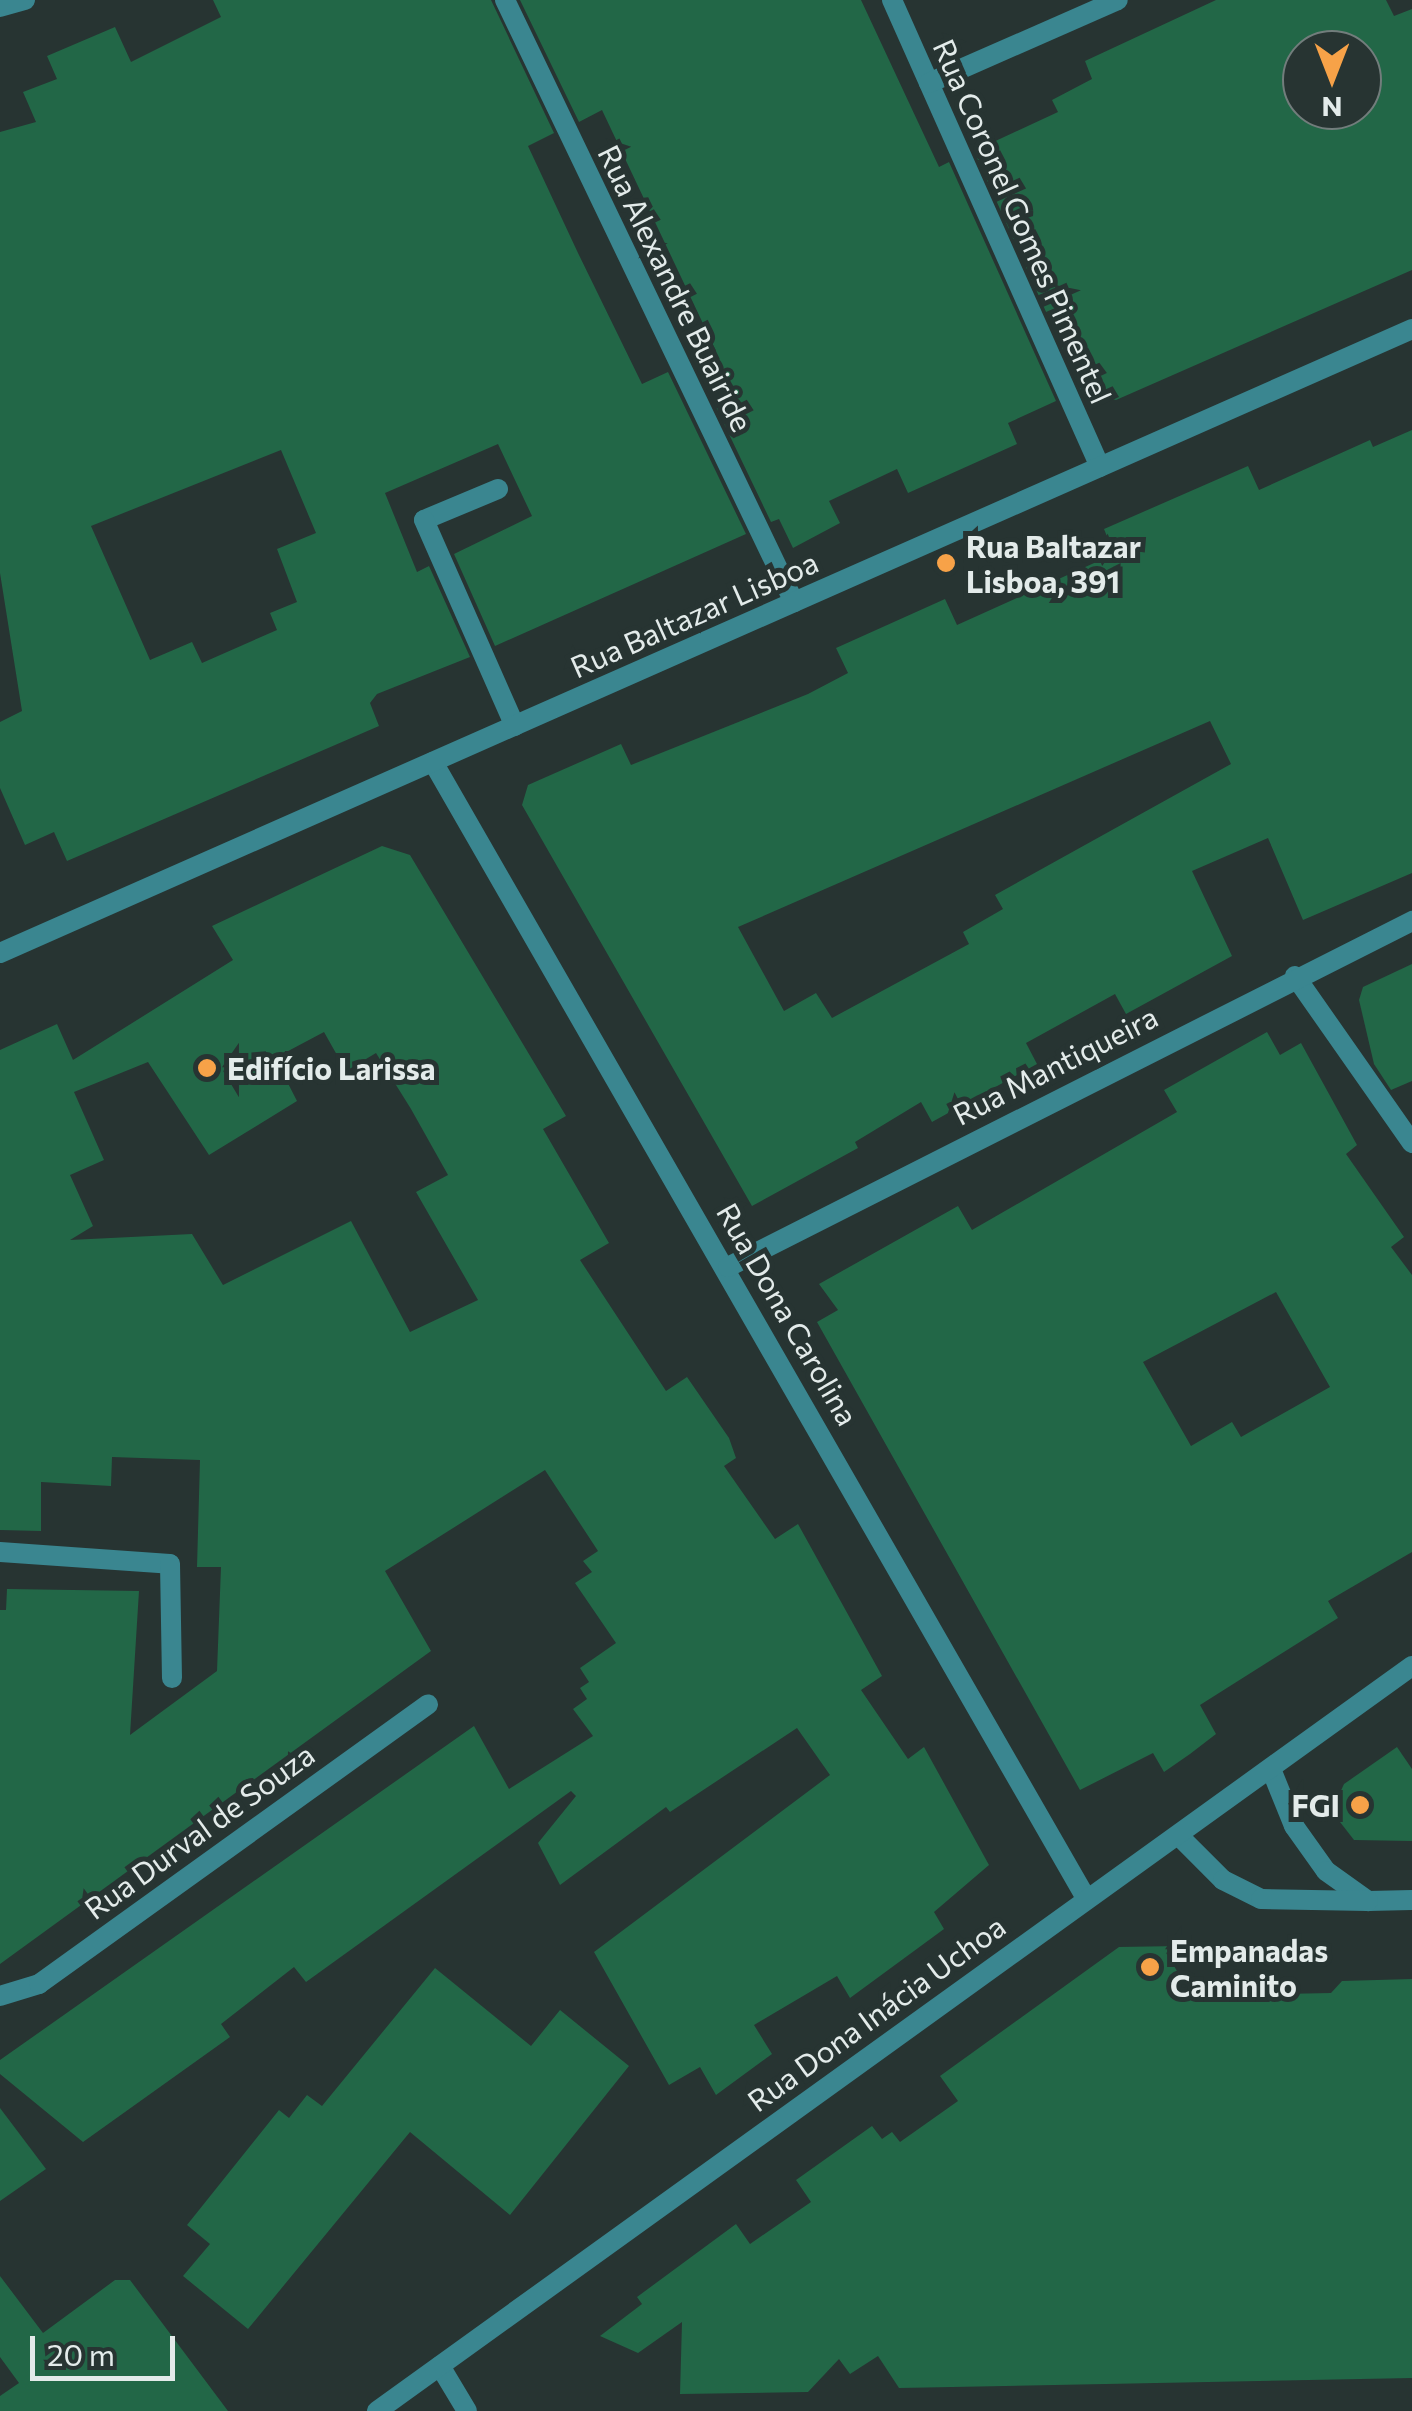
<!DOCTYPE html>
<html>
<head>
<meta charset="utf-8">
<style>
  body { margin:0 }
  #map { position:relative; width:1412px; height:2411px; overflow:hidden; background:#273432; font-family:Commissioner,sans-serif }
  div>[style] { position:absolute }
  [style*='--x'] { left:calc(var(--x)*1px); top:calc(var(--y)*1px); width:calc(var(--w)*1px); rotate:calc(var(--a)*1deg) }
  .building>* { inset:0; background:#226747 }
  .street>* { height:20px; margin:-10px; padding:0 10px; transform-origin:10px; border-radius:10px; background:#3a8690 }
  .dots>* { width:28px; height:28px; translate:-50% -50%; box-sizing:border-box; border:5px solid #273432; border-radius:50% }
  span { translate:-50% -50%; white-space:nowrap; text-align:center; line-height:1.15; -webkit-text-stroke:10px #273432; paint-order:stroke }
  .street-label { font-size:30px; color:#e3ebea }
  .poi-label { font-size:30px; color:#e3ebea; font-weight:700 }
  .left { translate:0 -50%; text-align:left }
  .right { translate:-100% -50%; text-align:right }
  .north { position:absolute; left:1282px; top:30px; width:100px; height:100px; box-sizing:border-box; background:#273432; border:2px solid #727d7c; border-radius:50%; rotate:180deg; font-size:28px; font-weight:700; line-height:40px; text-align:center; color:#e3ebea }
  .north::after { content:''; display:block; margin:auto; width:35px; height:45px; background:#f7a248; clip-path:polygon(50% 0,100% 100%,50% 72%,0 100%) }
  .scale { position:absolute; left:30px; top:2336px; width:145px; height:45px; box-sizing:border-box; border:5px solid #e3ebea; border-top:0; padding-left:12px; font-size:30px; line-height:35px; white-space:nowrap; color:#e3ebea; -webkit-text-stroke:8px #273432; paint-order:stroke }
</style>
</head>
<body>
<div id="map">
  <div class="building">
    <div style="clip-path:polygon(evenodd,213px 0,491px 0,554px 133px,528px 146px,578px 253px,642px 384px,668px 372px,746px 534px,495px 646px,454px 554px,532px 516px,498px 444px,385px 493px,417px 572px,429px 566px,470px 657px,377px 694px,370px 703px,379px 726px,67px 861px,54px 832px,25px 845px,0 788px,0 722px,22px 711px,0 573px,0 132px,36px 122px,23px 92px,57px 79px,47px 56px,115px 27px,131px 62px,221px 17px,213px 0,281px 450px,316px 533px,277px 549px,297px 602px,270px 613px,277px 630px,202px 663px,192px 642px,150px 660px,91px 526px,281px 450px)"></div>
    <div style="clip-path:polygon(520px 0,861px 0,939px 167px,949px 162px,1056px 401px,1008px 423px,1017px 444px,908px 493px,897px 469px,829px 501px,840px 523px,793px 548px,779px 519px,771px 522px,694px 361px,716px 351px,602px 110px,579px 122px)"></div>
    <div style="clip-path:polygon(evenodd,1216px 0,1386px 0,1394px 16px,1412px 9px,1412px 270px,1116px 400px,1081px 390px,974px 151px,1058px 112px,1052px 100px,1092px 79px,1085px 61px,1216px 0,1302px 50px,1362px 50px,1362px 110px,1302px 110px,1302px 50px)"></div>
    <div style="clip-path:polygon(evenodd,1412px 430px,1412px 873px,1303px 920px,1268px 838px,1192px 871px,1232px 956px,1126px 1014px,1115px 994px,1026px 1043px,1037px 1064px,932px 1122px,921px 1102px,855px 1142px,858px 1148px,752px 1206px,522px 805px,528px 785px,621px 744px,631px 765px,808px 694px,848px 673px,836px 648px,945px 599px,957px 625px,1114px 554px,1104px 529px,1248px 466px,1259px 490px,1370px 440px,1373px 447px,1412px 430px,1210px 721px,1231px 764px,995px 895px,1003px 909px,963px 932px,969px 944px,832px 1018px,816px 993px,784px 1011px,738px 927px,1210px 721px)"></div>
    <div style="clip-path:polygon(evenodd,382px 846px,410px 855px,566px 1116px,543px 1129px,609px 1243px,580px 1260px,666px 1391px,687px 1377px,729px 1438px,736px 1458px,724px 1466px,775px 1539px,798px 1524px,882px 1676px,861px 1690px,908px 1759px,924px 1747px,989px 1865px,934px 1912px,944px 1929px,850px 1998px,837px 1976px,754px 2025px,772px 2054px,716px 2095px,700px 2067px,669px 2085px,594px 1952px,830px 1775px,797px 1728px,670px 1812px,666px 1807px,560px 1885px,538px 1843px,576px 1796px,571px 1791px,306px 1982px,294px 1967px,221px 2024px,230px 2037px,83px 2142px,0 2074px,0 2060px,474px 1726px,509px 1789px,593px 1736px,573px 1709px,587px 1699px,580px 1688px,589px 1682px,580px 1668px,616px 1643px,575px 1583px,592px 1572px,583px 1561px,598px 1551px,545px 1470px,385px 1571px,431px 1651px,0 1964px,0 1610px,6px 1610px,7px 1589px,139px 1591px,130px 1735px,217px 1671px,221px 1567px,197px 1567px,200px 1460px,112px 1457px,111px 1486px,41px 1482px,41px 1531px,0 1530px,0 1050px,57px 1024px,73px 1060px,233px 960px,212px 926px,382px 846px,324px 1032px,346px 1071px,376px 1053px,411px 1109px,448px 1175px,416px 1192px,478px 1300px,410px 1332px,351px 1221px,223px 1285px,192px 1234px,70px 1240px,93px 1226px,70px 1175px,104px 1160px,74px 1092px,148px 1062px,209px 1155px,297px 1101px,275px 1058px,324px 1032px)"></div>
    <div style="clip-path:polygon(1412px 964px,1412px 1081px,1391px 1090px,1374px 1064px,1359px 1000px,1363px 987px)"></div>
    <div style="clip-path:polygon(evenodd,1267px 1032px,1280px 1055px,1301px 1043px,1357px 1145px,1346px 1154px,1404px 1237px,1391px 1247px,1412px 1275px,1412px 1552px,1328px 1601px,1338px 1618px,1200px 1705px,1216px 1734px,1190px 1754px,1164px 1772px,1153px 1753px,1080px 1790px,817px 1322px,838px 1310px,819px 1284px,958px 1206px,972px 1230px,1177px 1112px,1164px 1090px,1267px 1032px,1276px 1292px,1330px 1387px,1241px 1437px,1232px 1422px,1191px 1446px,1143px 1362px,1276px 1292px)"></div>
    <div style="clip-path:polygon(1397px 1747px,1412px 1769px,1412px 1841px,1354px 1840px,1340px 1822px,1339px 1795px,1344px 1784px)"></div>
    <div style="clip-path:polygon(1179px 1946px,1181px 1996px,1331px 1993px,1342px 1981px,1412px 1979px,1412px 2378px,899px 2388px,878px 2356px,850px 2374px,839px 2359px,808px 2392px,680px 2394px,682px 2322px,638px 2353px,600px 2336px,642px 2304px,637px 2297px,736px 2224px,750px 2244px,811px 2202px,796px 2180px,872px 2126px,882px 2139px,892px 2132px,900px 2142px,958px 2101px,940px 2076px,1119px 1947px)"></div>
    <div style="clip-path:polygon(435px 1968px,531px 2046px,560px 2010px,629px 2066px,510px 2215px,410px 2132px,248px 2329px,183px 2276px,210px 2244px,187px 2225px,279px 2110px,289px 2118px,307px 2095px,322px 2106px)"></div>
    <div style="clip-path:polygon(0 2108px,46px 2169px,0 2201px)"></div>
    <div style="clip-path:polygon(0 2276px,43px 2333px,115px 2280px,130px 2280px,228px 2411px,0 2411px,0 2396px,19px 2383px,0 2357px)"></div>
  </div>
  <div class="street">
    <div style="--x:505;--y:0;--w:668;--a:64.36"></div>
    <div style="--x:892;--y:0;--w:511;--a:65.99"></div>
    <div style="--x:0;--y:7;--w:26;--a:-16"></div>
    <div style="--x:929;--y:83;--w:206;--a:-23.7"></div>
    <div style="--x:498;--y:489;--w:80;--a:157.3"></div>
    <div style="--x:424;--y:520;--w:225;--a:66.2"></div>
    <div style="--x:433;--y:762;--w:1310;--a:60.11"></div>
    <div style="--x:0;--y:953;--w:1544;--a:-23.84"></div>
    <div style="--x:1295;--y:976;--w:204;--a:55"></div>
    <div style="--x:728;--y:1267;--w:767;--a:-26.83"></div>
    <div style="--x:0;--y:1552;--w:170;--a:4"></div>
    <div style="--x:170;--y:1564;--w:114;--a:89"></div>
    <div style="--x:1271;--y:1769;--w:61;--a:68"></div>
    <div style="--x:1294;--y:1826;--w:55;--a:54.6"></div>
    <div style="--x:1326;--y:1871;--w:52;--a:35.5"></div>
    <div style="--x:1368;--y:1901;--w:44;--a:-1.3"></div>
    <div style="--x:1179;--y:1836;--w:62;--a:45"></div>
    <div style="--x:1223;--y:1880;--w:42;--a:26.6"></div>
    <div style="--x:1261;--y:1899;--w:107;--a:1.1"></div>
    <div style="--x:0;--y:1996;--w:41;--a:-17.1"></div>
    <div style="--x:39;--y:1984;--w:479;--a:-35.7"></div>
    <div style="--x:440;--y:2366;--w:52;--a:59"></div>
    <div style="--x:377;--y:2411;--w:1275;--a:-35.75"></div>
  </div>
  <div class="dots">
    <div style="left:946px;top:563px;background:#f7a248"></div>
    <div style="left:207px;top:1068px;background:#f7a248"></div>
    <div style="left:1360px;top:1805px;background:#f7a248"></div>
    <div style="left:1150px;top:1967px;background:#f7a248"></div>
  </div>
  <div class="street-label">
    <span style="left:1023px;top:221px;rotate:66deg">Rua Coronel Gomes Pimentel</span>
    <span style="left:676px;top:288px;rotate:64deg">Rua Alexandre Buairide</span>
    <span style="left:694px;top:614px;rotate:-24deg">Rua Baltazar Lisboa</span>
    <span style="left:1055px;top:1065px;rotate:-27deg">Rua Mantiqueira</span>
    <span style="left:788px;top:1314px;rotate:60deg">Rua Dona Carolina</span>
    <span style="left:199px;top:1831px;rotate:-36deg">Rua Durval de Souza</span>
    <span style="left:876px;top:2013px;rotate:-36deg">Rua Dona Inácia Uchoa</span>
  </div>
  <div class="poi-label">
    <span class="left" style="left:966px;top:563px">Rua Baltazar<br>Lisboa, 391</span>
    <span class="left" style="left:227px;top:1068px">Edifício Larissa</span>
    <span class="right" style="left:1340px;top:1805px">FGI</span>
    <span class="left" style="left:1170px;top:1967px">Empanadas<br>Caminito</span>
  </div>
  <div class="north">N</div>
  <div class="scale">20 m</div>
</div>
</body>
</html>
